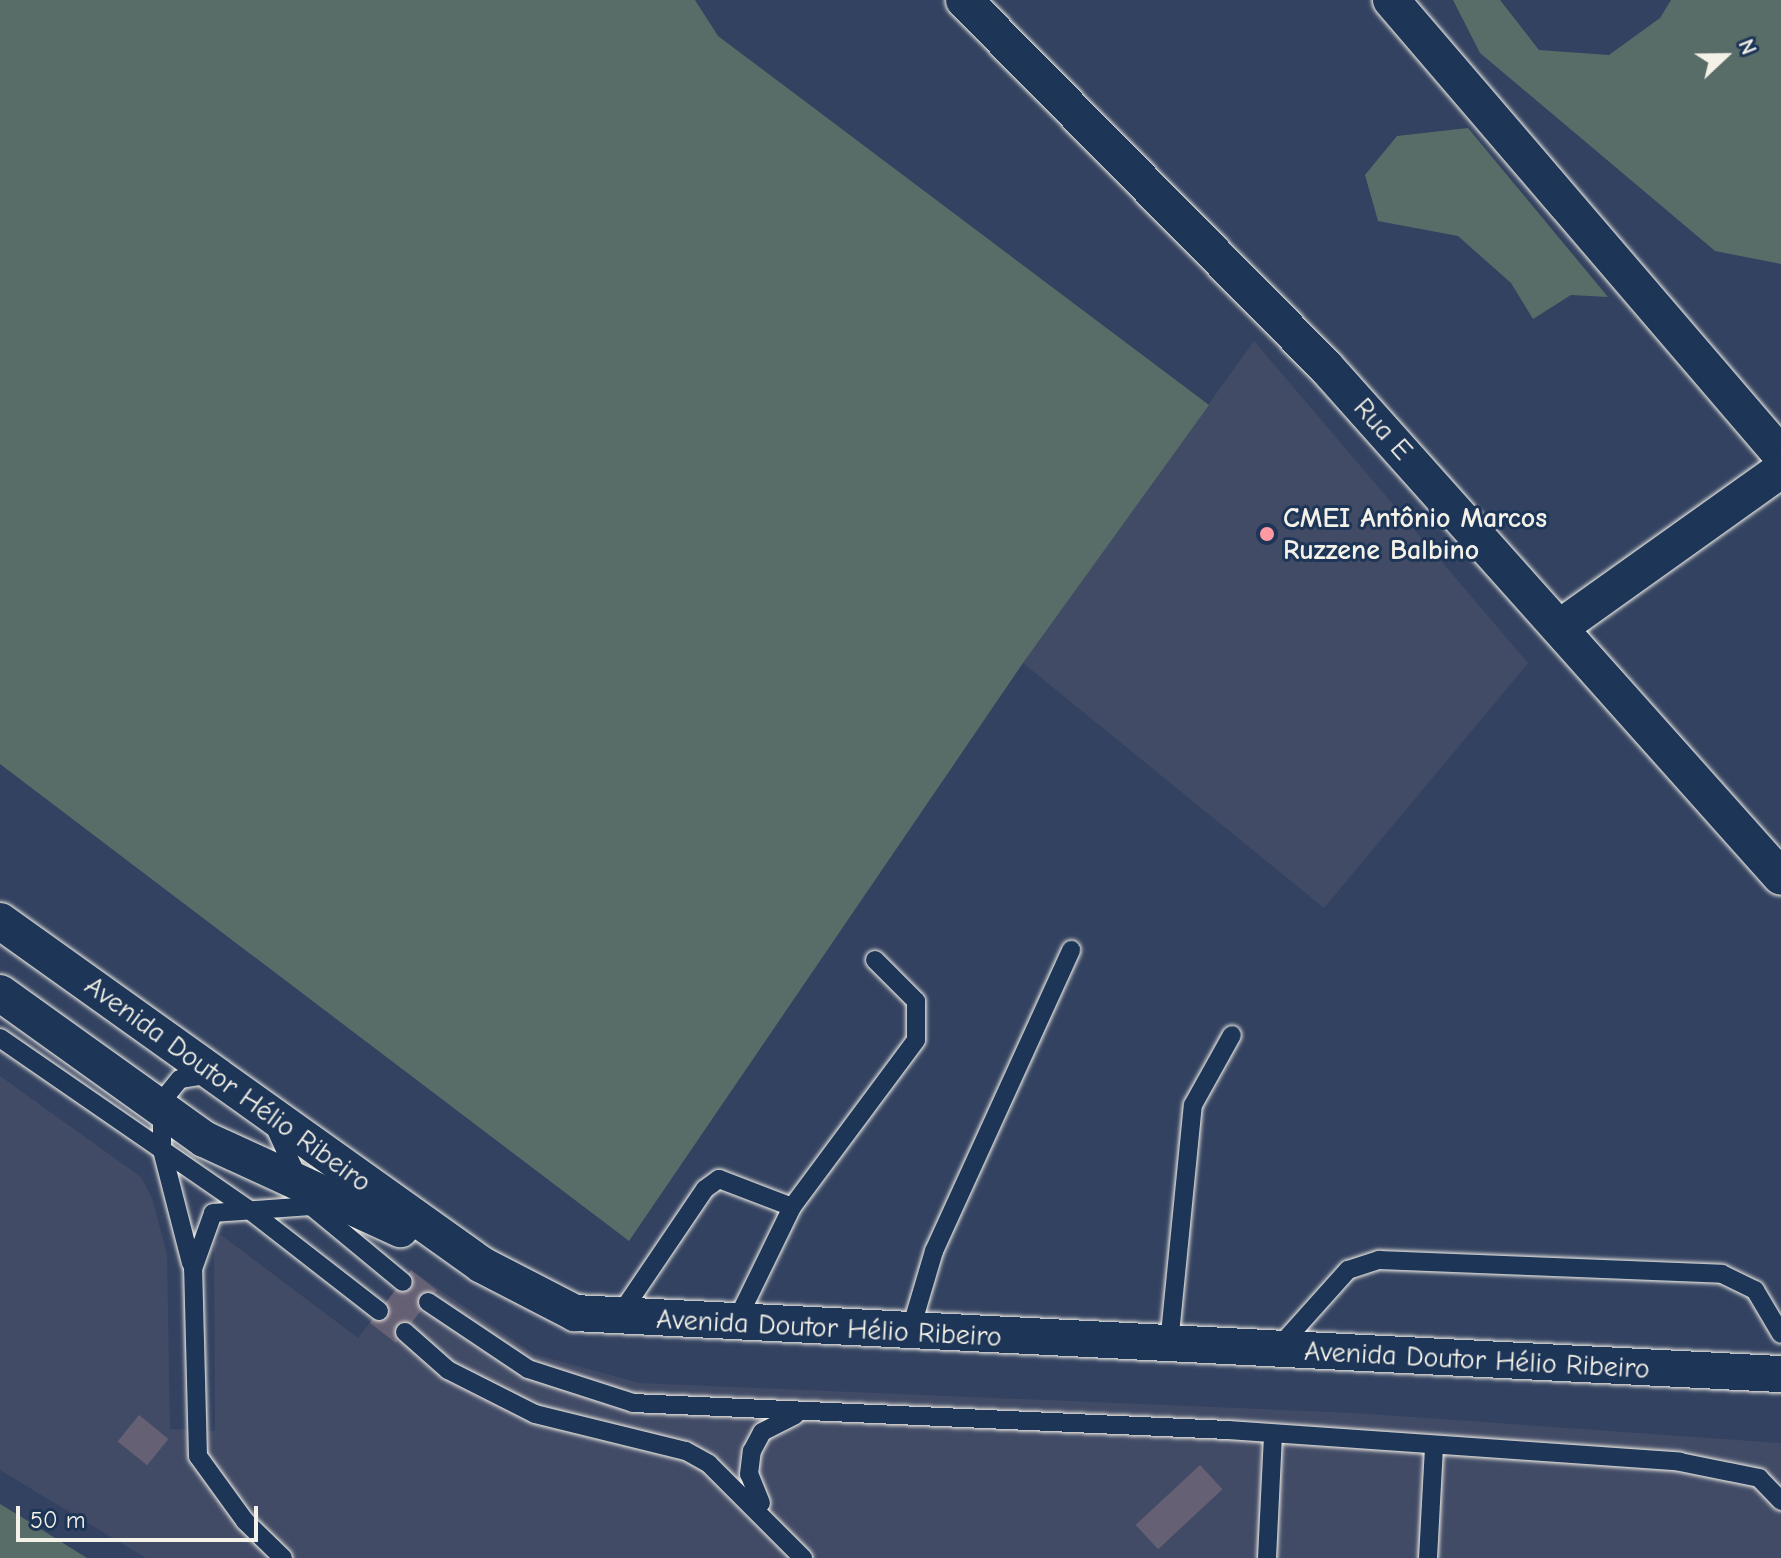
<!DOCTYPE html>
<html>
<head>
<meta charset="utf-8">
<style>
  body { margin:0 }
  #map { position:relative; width:1781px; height:1558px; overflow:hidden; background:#334260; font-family:"Comic Neue",sans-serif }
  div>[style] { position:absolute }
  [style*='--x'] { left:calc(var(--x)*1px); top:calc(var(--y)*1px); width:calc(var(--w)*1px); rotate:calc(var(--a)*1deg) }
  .built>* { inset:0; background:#424b66 }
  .green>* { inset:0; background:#586c68 }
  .building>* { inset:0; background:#656074; transform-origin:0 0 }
  .roads { filter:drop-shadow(0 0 2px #f4f1e8) drop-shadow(0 0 2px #f4f1e8) }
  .lane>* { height:18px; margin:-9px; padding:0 9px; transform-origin:9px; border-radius:9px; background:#1d3557 }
  .street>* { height:36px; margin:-18px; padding:0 18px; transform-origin:18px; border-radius:18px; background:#1d3557 }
  .dots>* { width:22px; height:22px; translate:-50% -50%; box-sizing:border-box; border:4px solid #1d3557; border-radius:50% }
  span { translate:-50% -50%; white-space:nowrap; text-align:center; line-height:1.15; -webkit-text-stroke:6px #1d3557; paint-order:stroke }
  .street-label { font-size:28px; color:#f4f1e8 }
  .poi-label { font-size:28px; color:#f4f1e8; font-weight:700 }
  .left { translate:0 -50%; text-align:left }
  .north { position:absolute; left:1685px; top:16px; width:80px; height:80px; -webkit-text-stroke:6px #1d3557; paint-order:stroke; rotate:68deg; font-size:22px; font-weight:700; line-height:32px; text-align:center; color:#f4f1e8 }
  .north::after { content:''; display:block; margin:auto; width:28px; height:36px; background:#f4f1e8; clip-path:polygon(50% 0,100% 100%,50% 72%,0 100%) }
  .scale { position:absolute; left:16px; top:1506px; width:242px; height:36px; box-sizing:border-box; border:4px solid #f4f1e8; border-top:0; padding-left:10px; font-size:24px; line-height:28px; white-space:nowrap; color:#f4f1e8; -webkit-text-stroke:6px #1d3557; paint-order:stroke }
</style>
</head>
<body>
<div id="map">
  <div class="built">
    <div style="clip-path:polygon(1254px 341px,1528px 663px,1324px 908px,1023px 663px)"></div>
    <div style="clip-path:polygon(0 1076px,141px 1177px,152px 1198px,167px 1254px,170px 1429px,215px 1431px,214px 1244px,221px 1235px,358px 1338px,411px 1270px,534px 1354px,639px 1383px,1354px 1413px,1781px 1443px,1781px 1558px,146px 1558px,0 1470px)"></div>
  </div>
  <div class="green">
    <div style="clip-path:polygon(0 0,695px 0,718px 36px,1209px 405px,1023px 663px,629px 1241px,0 764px)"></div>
    <div style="clip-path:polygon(1453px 0,1500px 0,1539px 50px,1609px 55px,1660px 18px,1671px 0,1781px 0,1781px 264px,1715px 251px,1480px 53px)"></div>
    <div style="clip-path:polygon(1468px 128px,1608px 297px,1571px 295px,1533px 319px,1511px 283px,1458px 236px,1378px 221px,1365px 175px,1397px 136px)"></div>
    <div style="clip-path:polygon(0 1504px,20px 1516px,87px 1558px,0 1558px)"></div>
  </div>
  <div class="building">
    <div style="left:411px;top:1270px;width:33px;height:67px;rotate:38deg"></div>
    <div style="left:139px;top:1415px;width:38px;height:34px;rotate:39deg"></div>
    <div style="left:1200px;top:1465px;width:33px;height:88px;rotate:47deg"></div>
  </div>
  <div class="roads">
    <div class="lane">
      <div style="--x:0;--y:1038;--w:301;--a:34.6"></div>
      <div style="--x:248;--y:1209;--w:166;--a:37.9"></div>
      <div style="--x:272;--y:1121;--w:94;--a:65.4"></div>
      <div style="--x:311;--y:1206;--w:119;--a:39.6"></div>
      <div style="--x:191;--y:1263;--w:117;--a:-104.4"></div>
      <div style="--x:162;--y:1150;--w:49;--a:-90"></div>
      <div style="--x:162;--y:1101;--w:28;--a:-51"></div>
      <div style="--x:180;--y:1079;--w:30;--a:-9"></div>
      <div style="--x:428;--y:1302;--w:120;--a:33.8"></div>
      <div style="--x:528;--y:1369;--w:110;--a:17.9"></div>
      <div style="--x:633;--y:1403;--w:596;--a:2.6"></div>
      <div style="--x:1228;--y:1430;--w:453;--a:4"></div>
      <div style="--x:1680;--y:1462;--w:81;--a:11.4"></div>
      <div style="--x:1759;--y:1478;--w:32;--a:46"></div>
      <div style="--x:619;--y:1316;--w:153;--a:-55.9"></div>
      <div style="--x:705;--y:1189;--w:17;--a:-36"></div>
      <div style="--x:719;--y:1179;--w:78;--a:21"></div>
      <div style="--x:735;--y:1324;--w:130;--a:-64"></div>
      <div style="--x:792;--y:1207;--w:208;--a:-53.4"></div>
      <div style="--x:916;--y:1040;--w:39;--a:-90"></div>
      <div style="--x:916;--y:1001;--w:58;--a:-135"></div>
      <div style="--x:405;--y:1332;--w:57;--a:41.5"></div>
      <div style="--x:448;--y:1370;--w:97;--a:26.8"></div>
      <div style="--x:535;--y:1414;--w:155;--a:13.8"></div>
      <div style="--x:686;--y:1451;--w:26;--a:29"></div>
      <div style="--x:709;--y:1464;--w:133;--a:45"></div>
      <div style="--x:910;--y:1332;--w:84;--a:-73.5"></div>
      <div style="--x:934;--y:1251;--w:331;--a:-65.5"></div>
      <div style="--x:1169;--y:1344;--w:240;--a:-84.3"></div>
      <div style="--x:1193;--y:1105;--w:80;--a:-60.9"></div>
      <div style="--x:1278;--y:1348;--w:105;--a:-48.1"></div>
      <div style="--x:1348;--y:1270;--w:33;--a:-18"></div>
      <div style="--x:1379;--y:1260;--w:343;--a:2.3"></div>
      <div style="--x:1722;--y:1274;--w:37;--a:26"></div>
      <div style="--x:1755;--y:1290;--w:51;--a:59.4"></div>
      <div style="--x:761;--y:1503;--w:31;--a:-112"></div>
      <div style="--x:749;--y:1474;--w:23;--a:-83"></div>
      <div style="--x:752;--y:1451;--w:21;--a:-62"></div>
      <div style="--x:762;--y:1432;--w:37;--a:-27"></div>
      <div style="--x:283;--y:1558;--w:53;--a:-135.8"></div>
      <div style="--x:245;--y:1521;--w:80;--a:-125.9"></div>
      <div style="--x:198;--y:1456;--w:187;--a:-91.5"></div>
      <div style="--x:193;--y:1269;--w:59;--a:-70.3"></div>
      <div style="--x:213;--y:1213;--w:98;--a:-4.1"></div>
      <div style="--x:1267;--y:1558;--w:124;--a:-87.2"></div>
      <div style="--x:1428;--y:1558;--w:111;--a:-86.9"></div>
    </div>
    <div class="street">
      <div style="--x:964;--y:0;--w:515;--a:45.39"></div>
      <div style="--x:1326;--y:367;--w:683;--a:48.26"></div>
      <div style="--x:1391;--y:0;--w:599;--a:49.4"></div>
      <div style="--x:1562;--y:626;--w:269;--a:-35.5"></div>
      <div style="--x:0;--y:921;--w:592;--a:35.52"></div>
      <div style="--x:482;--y:1265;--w:105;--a:27.3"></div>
      <div style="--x:575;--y:1313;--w:1208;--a:2.9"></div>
      <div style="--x:0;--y:993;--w:251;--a:35.6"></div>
      <div style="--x:204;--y:1139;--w:216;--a:24.7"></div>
    </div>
  </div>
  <div class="dots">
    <div style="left:1267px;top:534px;background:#ff9aa2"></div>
  </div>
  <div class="street-label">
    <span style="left:1383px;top:429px;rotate:48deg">Rua E</span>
    <span style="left:228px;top:1084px;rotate:36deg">Avenida Doutor Hélio Ribeiro</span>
    <span style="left:829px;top:1328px;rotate:3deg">Avenida Doutor Hélio Ribeiro</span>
    <span style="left:1477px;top:1360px;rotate:3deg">Avenida Doutor Hélio Ribeiro</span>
  </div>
  <div class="poi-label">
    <span class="left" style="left:1283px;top:534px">CMEI Antônio Marcos<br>Ruzzene Balbino</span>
  </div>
  <div class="north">N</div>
  <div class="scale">50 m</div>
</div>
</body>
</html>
